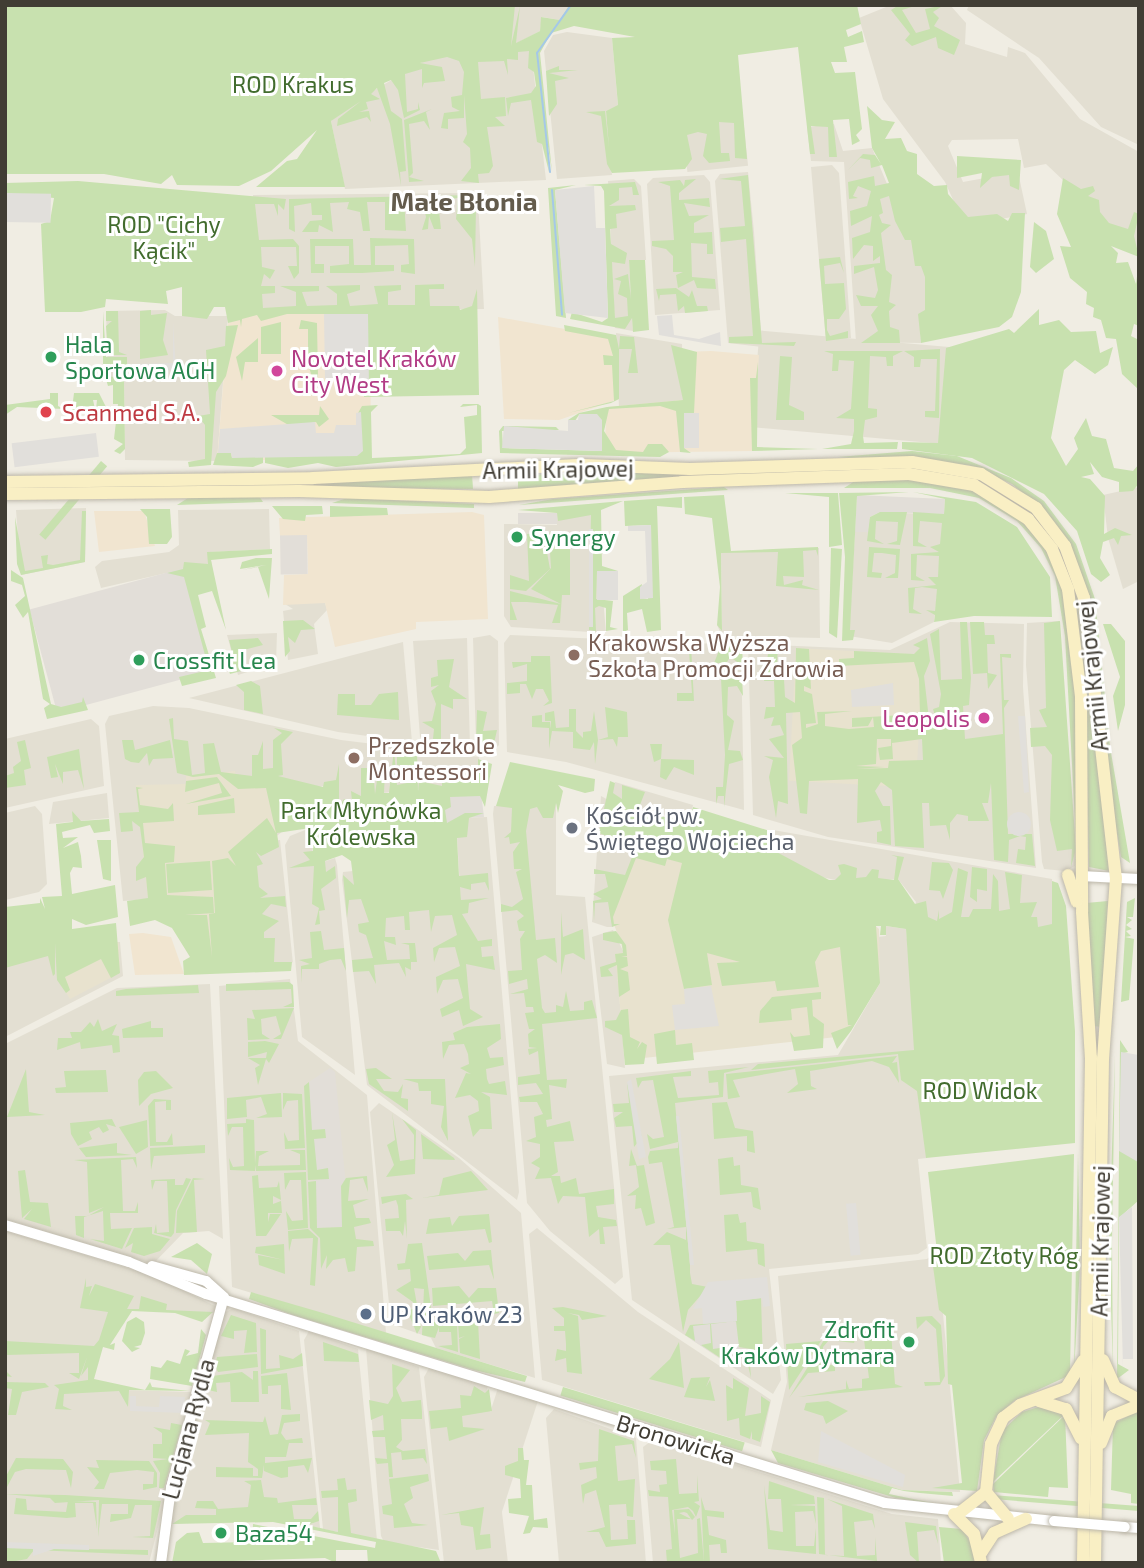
<!DOCTYPE html>
<html>
<head>
<meta charset="utf-8">
<style>
  body { margin:0 }
  #map { position:relative; width:1144px; height:1568px; overflow:hidden; background:#f0ede3; font-family:"Exo 2",sans-serif }
  div>[style] { position:absolute }
  [style*='--x'] { left:calc(var(--x)*1px); top:calc(var(--y)*1px); width:calc(var(--w)*1px); rotate:calc(var(--a)*1deg) }
  .residential>* { inset:0; background:#e3dfd2; transform-origin:0 0 }
  .commercial>* { inset:0; background:#f1e5d0 }
  .industrial>* { inset:0; background:#e2ded8; transform-origin:0 0 }
  .education>* { inset:0; background:#e8e2ce; transform-origin:0 0 }
  .green>* { inset:0; background:#c8e1af; transform-origin:0 0 }
  .parking>* { inset:0; background:#e1dfdb; transform-origin:0 0 }
  .round { border-radius:50% }
  .stream>* { height:2px; margin:-1px; padding:0 1px; transform-origin:1px; border-radius:1px; background:#a4c8e8 }
  .roads { filter:drop-shadow(0 0 2px #bdb8aa) drop-shadow(0 0 2px #bdb8aa) }
  .tertiary>* { height:10px; margin:-5px; padding:0 5px; transform-origin:5px; border-radius:5px; background:#fff }
  .secondary>* { height:12px; margin:-6px; padding:0 6px; transform-origin:6px; border-radius:6px; background:#f9efc4 }
  .bridges { filter:drop-shadow(0 0 2px #bdb8aa) drop-shadow(0 0 2px #bdb8aa) }
  .tertiary-bridge>* { height:10px; margin:-5px; padding:0 5px; transform-origin:5px; border-radius:5px; background:#fff }
  .dots>* { width:19px; height:19px; translate:-50% -50%; box-sizing:border-box; border:4px solid #fff; border-radius:50% }
  span { translate:-50% -50%; white-space:nowrap; text-align:center; line-height:1.15; -webkit-text-stroke:6px #fff; paint-order:stroke }
  .park-label { font-size:23px; color:#426c2e }
  .leisure-label { font-size:23px; color:#27864d }
  .left { translate:0 -50%; text-align:left }
  .right { translate:-100% -50%; text-align:right }
  .hotel-label { font-size:23px; color:#b23c85 }
  .health-label { font-size:23px; color:#be3a42 }
  .street-label { font-size:23px; color:#413d34 }
  .education-label { font-size:23px; color:#785e54 }
  .worship-label { font-size:23px; color:#5b616d }
  .service-label { font-size:23px; color:#4e5e75 }
  .quarter-label { font-size:26px; color:#635b4c; font-weight:700 }
  .frame { position:absolute; inset:0; border:7px solid #413d34; pointer-events:none }
</style>
</head>
<body>
<div id="map">
  <div class="residential">
    <div style="clip-path:polygon(484px 5px,569px 5px,560px 20px,542px 17px,540px 31px,511px 46px)"></div>
    <div style="clip-path:polygon(891px 5px,950px 5px,966px 23px,965px 44px,1007px 57px,1008px 47px,1025px 53px,1080px 119px,1139px 152px,1139px 252px,1046px 164px,1024px 168px,1018px 139px,952px 140px,948px 146px,963px 182px,1018px 172px,1027px 214px,965px 226px,945px 182px,883px 99px,859px 18px)"></div>
    <div style="clip-path:polygon(969px 5px,1139px 5px,1139px 145px,1101px 127px,1039px 58px,967px 10px)"></div>
    <div style="clip-path:polygon(567px 32px,612px 38px,618px 106px,606px 111px,612px 175px,557px 179px,544px 51px,553px 35px)"></div>
    <div style="clip-path:polygon(530px 41px,546px 180px,345px 189px,331px 121px,342px 109px,431px 57px,491px 54px)"></div>
    <div style="left:742px;top:108px;width:58px;height:61px;rotate:84deg"></div>
    <div style="clip-path:polygon(834px 124px,843px 151px,872px 148px,908px 234px,944px 300px,920px 326px,921px 343px,856px 342px,844px 162px,811px 161px,807px 127px)"></div>
    <div style="clip-path:polygon(832px 165px,839px 173px,851px 338px,826px 341px,811px 167px)"></div>
    <div style="clip-path:polygon(748px 172px,754px 232px,762px 347px,728px 343px,715px 181px,720px 174px)"></div>
    <div style="clip-path:polygon(704px 175px,710px 182px,720px 310px,655px 315px,647px 184px,653px 178px)"></div>
    <div style="clip-path:polygon(634px 179px,641px 186px,646px 260px,629px 260px,633px 331px,615px 328px,608px 181px)"></div>
    <div style="clip-path:polygon(473px 193px,478px 200px,484px 309px,261px 312px,253px 195px)"></div>
    <div style="clip-path:polygon(165px 310px,175px 316px,228px 316px,217px 461px,125px 460px,124px 379px,108px 377px,106px 311px)"></div>
    <div style="clip-path:polygon(616px 333px,682px 344px,683px 400px,619px 407px)"></div>
    <div style="left:949px;top:347px;width:97px;height:190px;rotate:95deg"></div>
    <div style="clip-path:polygon(1139px 487px,1139px 581px,1123px 589px,1108px 538px,1103px 495px)"></div>
    <div style="clip-path:polygon(595px 505px,606px 633px,511px 627px,504px 616px,504px 524px,557px 525px,557px 508px)"></div>
    <div style="clip-path:polygon(86px 508px,85px 562px,21px 575px,16px 510px)"></div>
    <div style="clip-path:polygon(269px 509px,270px 549px,210px 552px,215px 589px,184px 569px,101px 588px,95px 567px,102px 561px,169px 552px,179px 545px,178px 510px)"></div>
    <div style="clip-path:polygon(880px 512px,946px 515px,934px 622px,892px 643px,849px 636px,855px 532px,868px 532px,869px 519px)"></div>
    <div style="clip-path:polygon(819px 548px,820px 638px,722px 636px,717px 625px,722px 625px,721px 552px)"></div>
    <div style="clip-path:polygon(325px 602px,327px 610px,314px 624px,318px 654px,288px 660px,283px 611px,293px 609px,285px 604px)"></div>
    <div style="clip-path:polygon(1059px 621px,1073px 848px,1078px 848px,1075px 866px,1065px 871px,1044px 869px,1042px 862px,1026px 665px,1027px 623px)"></div>
    <div style="clip-path:polygon(950px 622px,1024px 624px,1023px 687px,1036px 868px,828px 837px,753px 815px,748px 644px,890px 650px)"></div>
    <div style="clip-path:polygon(277px 633px,276px 663px,238px 675px,227px 635px)"></div>
    <div style="clip-path:polygon(490px 635px,498px 641px,499px 745px,493px 751px,476px 744px,473px 638px)"></div>
    <div style="clip-path:polygon(510px 635px,741px 645px,744px 810px,566px 762px,507px 752px,504px 643px)"></div>
    <div style="clip-path:polygon(467px 638px,470px 746px,426px 743px,420px 737px,413px 641px)"></div>
    <div style="clip-path:polygon(403px 642px,412px 742px,338px 732px,189px 698px)"></div>
    <div style="clip-path:polygon(153px 706px,189px 708px,341px 740px,479px 757px,478px 772px,443px 786px,374px 794px,338px 806px,324px 786px,311px 788px,283px 831px,169px 922px,148px 899px,123px 901px,105px 724px,109px 716px)"></div>
    <div style="clip-path:polygon(91px 719px,99px 726px,104px 786px,5px 808px,5px 739px)"></div>
    <div style="clip-path:polygon(615px 782px,693px 805px,690px 819px,639px 810px,612px 793px)"></div>
    <div style="clip-path:polygon(107px 793px,109px 818px,49px 824px,53px 802px)"></div>
    <div style="clip-path:polygon(601px 796px,637px 816px,634px 852px,612px 927px,607px 927px,592px 922px)"></div>
    <div style="clip-path:polygon(556px 803px,556px 895px,585px 897px,623px 1277px,615px 1284px,550px 1231px,527px 1203px,493px 814px,494px 806px)"></div>
    <div style="clip-path:polygon(35px 806px,42px 814px,47px 884px,39px 892px,5px 900px,5px 813px)"></div>
    <div style="clip-path:polygon(487px 817px,519px 1192px,517px 1200px,367px 1085px,342px 880px,343px 872px,353px 871px,369px 915px,461px 907px,456px 818px)"></div>
    <div style="clip-path:polygon(310px 828px,314px 865px,335px 858px,337px 865px,355px 1075px,302px 1037px,285px 845px,290px 836px)"></div>
    <div style="clip-path:polygon(773px 830px,1052px 879px,1052px 924px,1028px 981px,923px 923px,913px 911px,916px 902px,898px 879px,849px 883px,817px 876px,769px 848px)"></div>
    <div style="left:280px;top:840px;width:123px;height:27px;rotate:84deg"></div>
    <div style="clip-path:polygon(885px 926px,906px 929px,927px 1158px,918px 1159px,927px 1248px,918px 1254px,769px 1269px,781px 1380px,773px 1394px,632px 1300px,609px 1076px,838px 1055px,880px 983px,878px 937px,886px 936px)"></div>
    <div style="clip-path:polygon(613px 930px,624px 953px,616px 954px,625px 1068px,607px 1064px,592px 937px)"></div>
    <div style="clip-path:polygon(52px 942px,120px 942px,123px 976px,5px 1037px,5px 952px)"></div>
    <div style="clip-path:polygon(290px 979px,298px 1041px,367px 1095px,386px 1333px,232px 1287px,219px 986px)"></div>
    <div style="clip-path:polygon(210px 984px,223px 1239px,209px 1231px,183px 1233px,153px 1264px,5px 1219px,5px 1044px,117px 988px)"></div>
    <div style="clip-path:polygon(379px 1103px,459px 1158px,521px 1213px,535px 1378px,436px 1348px,431px 1338px,391px 1324px,370px 1112px)"></div>
    <div style="clip-path:polygon(537px 1228px,638px 1312px,771px 1400px,761px 1447px,542px 1380px,529px 1234px)"></div>
    <div style="clip-path:polygon(5px 1231px,154px 1276px,215px 1306px,215px 1313px,112px 1309px,89px 1380px,125px 1390px,192px 1392px,149px 1563px,5px 1563px)"></div>
    <div style="clip-path:polygon(937px 1251px,960px 1492px,902px 1490px,771px 1450px,787px 1382px,778px 1276px,927px 1259px)"></div>
    <div style="clip-path:polygon(233px 1308px,299px 1331px,320px 1528px,264px 1518px,170px 1524px,198px 1401px,224px 1313px)"></div>
    <div style="clip-path:polygon(309px 1331px,358px 1349px,377px 1540px,323px 1529px,304px 1340px)"></div>
    <div style="clip-path:polygon(366px 1348px,419px 1367px,439px 1550px,384px 1542px,381px 1536px)"></div>
    <div style="clip-path:polygon(429px 1368px,487px 1385px,508px 1563px,444px 1563px,424px 1377px)"></div>
    <div style="left:498px;top:1388px;width:42px;height:176px;rotate:18deg"></div>
    <div style="clip-path:polygon(554px 1409px,636px 1438px,646px 1563px,559px 1563px,546px 1418px)"></div>
    <div style="clip-path:polygon(654px 1439px,892px 1514px,938px 1519px,941px 1563px,653px 1563px,643px 1447px)"></div>
  </div>
  <div class="commercial">
    <div style="clip-path:polygon(370px 309px,371px 458px,217px 461px,228px 323px,261px 312px)"></div>
    <div style="clip-path:polygon(498px 317px,615px 338px,619px 399px,559px 420px,504px 419px)"></div>
    <div style="clip-path:polygon(711px 351px,759px 355px,753px 451px,604px 453px,607px 407px,683px 400px,682px 352px)"></div>
    <div style="clip-path:polygon(94px 511px,144px 511px,155px 546px,99px 552px)"></div>
    <div style="clip-path:polygon(472px 512px,484px 515px,488px 619px,416px 622px,416px 629px,335px 647px,325px 603px,283px 605px,284px 575px,308px 574px,307px 536px,280px 536px,279px 518px)"></div>
    <div style="clip-path:polygon(143px 933px,171px 937px,184px 974px,135px 975px,129px 934px)"></div>
  </div>
  <div class="industrial">
    <div style="clip-path:polygon(857px 495px,945px 499px,944px 514px,880px 512px,870px 517px,868px 532px,855px 532px)"></div>
    <div style="left:518px;top:513px;width:39px;height:11px"></div>
    <div style="left:307px;top:535px;width:39px;height:27px;rotate:89deg"></div>
    <div style="left:184px;top:568px;width:107px;height:160px;rotate:75deg"></div>
    <div style="clip-path:polygon(481px 793px,484px 817px,457px 818px,457px 830px,444px 823px,444px 795px)"></div>
    <div style="clip-path:polygon(330px 1068px,335px 1072px,350px 1227px,317px 1228px,309px 1082px)"></div>
    <div style="clip-path:polygon(737px 1321px,741px 1371px,692px 1340px,690px 1325px)"></div>
  </div>
  <div class="education">
    <div style="left:796px;top:648px;width:127px;height:133px;rotate:3deg"></div>
    <div style="clip-path:polygon(235px 771px,238px 788px,272px 784px,277px 833px,238px 861px,223px 957px,194px 958px,169px 922px,150px 917px,136px 785px,186px 784px,186px 776px)"></div>
    <div style="clip-path:polygon(636px 847px,861px 913px,879px 929px,880px 983px,846px 1036px,625px 1060px,615px 954px,624px 952px,611px 916px)"></div>
    <div style="clip-path:polygon(119px 942px,120px 973px,70px 999px,58px 980px)"></div>
  </div>
  <div class="green">
    <div style="clip-path:polygon(5px 5px,515px 5px,511px 46px,520px 6px,516px 43px,540px 31px,541px 17px,560px 20px,569px 5px,857px 5px,861px 24px,846px 30px,848px 37px,862px 31px,864px 42px,844px 47px,847px 62px,831px 62px,835px 73px,855px 72px,862px 129px,856px 135px,860px 141px,852px 145px,849px 119px,833px 120px,837px 157px,829px 157px,828px 127px,811px 126px,815px 154px,810px 154px,798px 47px,738px 55px,747px 159px,735px 158px,734px 123px,719px 122px,721px 153px,729px 153px,730px 161px,709px 163px,703px 156px,707px 134px,698px 132px,687px 135px,692px 159px,685px 169px,612px 173px,607px 164px,601px 116px,586px 112px,605px 111px,609px 148px,606px 111px,618px 105px,612px 38px,635px 37px,574px 26px,551px 33px,540px 53px,552px 172px,547px 140px,549px 172px,542px 144px,537px 142px,531px 100px,511px 103px,508px 116px,506px 98px,531px 93px,536px 86px,534px 72px,528px 68px,529px 51px,518px 52px,518px 60px,507px 59px,508px 75px,504px 61px,478px 62px,481px 99px,505px 97px,506px 116px,495px 117px,505px 126px,487px 127px,493px 166px,489px 173px,478px 174px,479px 183px,461px 181px,471px 168px,470px 148px,463px 142px,467px 134px,464px 95px,464px 118px,448px 119px,448px 129px,441px 128px,444px 113px,460px 111px,452px 107px,451px 97px,462px 95px,464px 72px,459px 61px,447px 57px,420px 63px,442px 67px,445px 81px,424px 83px,422px 88px,422px 69px,405px 74px,407px 112px,418px 109px,418px 102px,420px 110px,404px 118px,398px 90px,391px 80px,384px 83px,391px 111px,402px 119px,406px 171px,400px 172px,401px 186px,390px 124px,377px 88px,371px 94px,380px 99px,366px 102px,368px 109px,359px 112px,369px 111px,371px 122px,367px 117px,337px 126px,338px 119px,361px 101px,331px 121px,345px 187px,256px 187px,287px 161px,297px 159px,317px 130px,271px 171px,239px 186px,177px 185px,172px 175px,161px 184px,104px 174px,5px 174px)"></div>
    <div style="clip-path:polygon(899px 5px,918px 5px,902px 10px,916px 33px,930px 29px,925px 9px,944px 5px,933px 12px,939px 18px,934px 26px,960px 40px,954px 55px,938px 48px,936px 37px,912px 46px,905px 40px,910px 34px,891px 10px)"></div>
    <div style="clip-path:polygon(559px 66px,559px 70px,578px 70px,549px 73px,569px 78px,555px 81px,557px 104px,549px 116px,546px 71px)"></div>
    <div style="clip-path:polygon(867px 106px,882px 120px,895px 122px,885px 139px,901px 138px,907px 151px,917px 154px,917px 174px,934px 186px,947px 185px,948px 194px,968px 217px,997px 214px,1008px 221px,1012px 213px,1025px 213px,1021px 292px,1012px 317px,999px 327px,921px 343px,918px 314px,925px 310px,925px 277px,921px 266px,915px 266px,911px 240px,905px 240px,895px 221px,889px 196px,880px 199px,883px 213px,879px 215px,882px 223px,891px 225px,881px 233px,886px 270px,892px 275px,889px 302px,896px 305px,889px 311px,890px 327px,899px 330px,900px 343px,861px 343px,878px 331px,871px 315px,878px 306px,861px 306px,856px 295px,875px 298px,878px 290px,874px 267px,854px 274px,854px 266px,880px 263px,880px 256px,873px 261px,873px 246px,864px 245px,853px 259px,852px 238px,870px 232px,872px 216px,851px 226px,850px 211px,867px 206px,871px 191px,858px 186px,853px 196px,858px 198px,849px 199px,848px 182px,874px 176px,875px 186px,889px 183px,882px 165px,871px 168px,870px 160px,860px 158px,848px 170px,863px 154px,875px 155px,881px 164px,872px 148px)"></div>
    <div style="clip-path:polygon(432px 109px,426px 112px,430px 130px,424px 121px,409px 124px,413px 173px,409px 177px,424px 181px,409px 182px,404px 120px)"></div>
    <div style="clip-path:polygon(957px 156px,1021px 160px,1019px 190px,1010px 186px,1009px 175px,992px 177px,980px 188px,982px 173px,957px 178px)"></div>
    <div style="clip-path:polygon(748px 175px,762px 343px,796px 342px,794px 346px,729px 343px,729px 337px,753px 336px,746px 239px,721px 242px,720px 228px,745px 226px,741px 181px,719px 179px)"></div>
    <div style="clip-path:polygon(1063px 178px,1081px 189px,1093px 186px,1095px 191px,1088px 196px,1099px 200px,1100px 212px,1109px 223px,1128px 229px,1134px 212px,1139px 214px,1134px 236px,1139px 257px,1111px 246px,1118px 253px,1116px 263px,1128px 262px,1136px 284px,1139px 261px,1139px 326px,1134px 324px,1131px 336px,1139px 340px,1139px 390px,1122px 374px,1116px 339px,1106px 338px,1101px 320px,1093px 317px,1094px 308px,1086px 304px,1087px 292px,1070px 278px,1060px 246px,1071px 247px,1057px 214px)"></div>
    <div style="clip-path:polygon(696px 179px,679px 193px,679px 200px,709px 198px,710px 207px,684px 203px,689px 216px,709px 215px,694px 223px,694px 233px,712px 232px,713px 254px,707px 254px,707px 244px,691px 243px,692px 277px,715px 279px,716px 289px,697px 288px,694px 280px,678px 288px,676px 275px,683px 272px,673px 272px,673px 256px,666px 249px,652px 246px,652px 241px,674px 240px,670px 186px,658px 182px,680px 180px,684px 186px,685px 180px)"></div>
    <div style="clip-path:polygon(78px 181px,286px 199px,284px 210px,278px 204px,278px 216px,274px 204px,255px 204px,259px 240px,293px 239px,299px 246px,299px 273px,294px 279px,288px 266px,297px 266px,296px 247px,261px 247px,262px 267px,275px 270px,270px 279px,264px 274px,261px 286px,275px 286px,275px 293px,262px 294px,263px 308px,296px 306px,296px 292px,280px 286px,319px 286px,319px 291px,302px 292px,307px 306px,337px 305px,337px 294px,326px 286px,360px 285px,360px 290px,347px 294px,350px 306px,378px 304px,374px 286px,401px 285px,401px 290px,388px 292px,388px 305px,415px 305px,415px 285px,444px 284px,444px 289px,429px 289px,430px 306px,459px 306px,460px 310px,472px 306px,477px 289px,479px 395px,364px 397px,367px 314px,287px 314px,261px 321px,257px 315px,242px 319px,241px 327px,240px 320px,228px 323px,225px 307px,214px 307px,207px 319px,182px 316px,182px 287px,166px 291px,168px 304px,106px 299px,105px 307px,81px 312px,45px 312px,41px 224px,50px 221px,54px 198px,5px 193px,5px 183px)"></div>
    <div style="clip-path:polygon(635px 182px,639px 195px,633px 195px,632px 187px,619px 188px,619px 200px,609px 206px,635px 205px,636px 210px,616px 214px,617px 228px,610px 229px,611px 244px,627px 253px,625px 264px,612px 262px,615px 318px,628px 316px,627px 298px,618px 294px,621px 281px,614px 279px,628px 274px,631px 299px,629px 260px,645px 260px,649px 330px,633px 332px,632px 318px,625px 329px,570px 319px,572px 312px,602px 322px,608px 318px,604px 191px,601px 186px,584px 185px)"></div>
    <div style="clip-path:polygon(576px 185px,555px 190px,566px 318px,556px 316px,548px 188px)"></div>
    <div style="clip-path:polygon(471px 195px,476px 205px,475px 267px,472px 239px,456px 219px,458px 198px,438px 201px,441px 229px,434px 229px,429px 216px,428px 229px,422px 230px,426px 217px,422px 198px,404px 199px,406px 231px,385px 230px,385px 202px,367px 202px,370px 231px,363px 231px,360px 212px,347px 209px,349px 202px,330px 203px,333px 232px,319px 225px,318px 232px,302px 232px,310px 221px,322px 220px,322px 215px,312px 215px,311px 203px,294px 206px,295px 232px,289px 229px,289px 199px)"></div>
    <div style="clip-path:polygon(1034px 222px,1046px 231px,1054px 259px,1036px 273px,1030px 267px)"></div>
    <div style="clip-path:polygon(370px 238px,414px 239px,415px 274px,401px 272px,401px 265px,409px 264px,408px 245px,375px 246px,375px 265px,394px 265px,394px 271px,362px 273px,330px 273px,330px 266px,349px 264px,349px 246px,315px 246px,315px 264px,324px 264px,324px 273px,311px 273px,310px 239px,353px 239px,354px 265px,371px 265px)"></div>
    <div style="clip-path:polygon(840px 257px,844px 273px,840px 263px,824px 266px,825px 284px,844px 283px,846px 309px,839px 319px,827px 319px,827px 330px,830px 336px,848px 331px,848px 338px,826px 341px,819px 259px)"></div>
    <div style="clip-path:polygon(676px 288px,689px 297px,692px 290px,697px 306px,707px 306px,708px 311px,685px 313px,684px 306px,678px 311px,676px 294px,660px 295px,659px 301px,656px 289px)"></div>
    <div style="clip-path:polygon(1039px 309px,1039px 325px,1059px 320px,1071px 332px,1096px 331px,1100px 353px,1113px 347px,1108px 365px,1095px 374px,1075px 360px,1064px 370px,1051px 438px,1066px 466px,1078px 449px,1074px 438px,1086px 418px,1092px 436px,1106px 439px,1114px 468px,1133px 471px,1139px 464px,1139px 483px,1133px 491px,1119px 492px,1119px 482px,1102px 477px,1090px 462px,1094px 474px,1081px 477px,1090px 479px,1105px 496px,1104px 534px,1115px 528px,1132px 535px,1121px 536px,1118px 545px,1114px 538px,1103px 542px,1100px 558px,1110px 575px,1101px 582px,1091px 574px,1077px 531px,1044px 494px,972px 458px,902px 449px,902px 442px,938px 443px,946px 348px,1009px 329px,1014px 333px)"></div>
    <div style="clip-path:polygon(151px 310px,151px 315px,167px 313px,163px 340px,168px 355px,140px 359px,140px 311px)"></div>
    <div style="clip-path:polygon(103px 311px,106px 357px,127px 357px,127px 368px,108px 367px,108px 376px,124px 379px,125px 449px,120px 454px,114px 451px,123px 444px,114px 439px,118px 404px,113px 404px,113px 385px,108px 386px,103px 369px)"></div>
    <div style="clip-path:polygon(106px 311px,118px 311px,119px 352px,127px 355px,108px 355px,106px 326px,112px 321px,106px 321px)"></div>
    <div style="clip-path:polygon(301px 320px,317px 323px,318px 377px,312px 377px,308px 364px,308px 329px,299px 329px)"></div>
    <div style="clip-path:polygon(281px 322px,281px 354px,261px 354px,261px 327px)"></div>
    <div style="clip-path:polygon(238px 325px,226px 376px,216px 392px,211px 465px,189px 467px,188px 462px,205px 459px,205px 425px,198px 416px,210px 414px,206px 350px,225px 346px,226px 326px)"></div>
    <div style="clip-path:polygon(564px 325px,616px 335px,619px 349px,620px 336px,634px 337px,638px 373px,628px 373px,632px 349px,619px 349px,619px 399px,611px 403px,568px 413px,614px 401px,612px 365px,604px 365px,603px 355px,613px 356px,608px 339px,565px 331px)"></div>
    <div style="clip-path:polygon(258px 338px,258px 362px,245px 362px,242px 381px,236px 357px)"></div>
    <div style="clip-path:polygon(671px 345px,697px 352px,694px 413px,684px 413px,684px 448px,691px 453px,680px 452px,676px 411px,660px 406px,609px 409px,604px 431px,616px 450px,643px 452px,648px 444px,662px 444px,669px 452px,660px 457px,500px 453px,499px 431px,503px 426px,556px 427px,559px 430px,502px 431px,503px 448px,602px 451px,602px 420px,579px 415px,568px 431px,568px 420px,579px 413px,607px 407px,683px 400px)"></div>
    <div style="clip-path:polygon(940px 349px,939px 418px,925px 417px,925px 411px,935px 411px,937px 359px,921px 359px,920px 367px,914px 367px,914px 357px,904px 351px)"></div>
    <div style="clip-path:polygon(824px 351px,903px 351px,893px 356px,893px 366px,887px 366px,886px 357px,870px 356px,868px 408px,877px 409px,877px 417px,865px 420px,863px 436px,864px 443px,898px 442px,897px 449px,822px 449px,851px 444px,854px 431px,854px 419px,836px 418px,851px 409px,854px 361px,839px 360px,838px 371px,832px 371px,833px 354px)"></div>
    <div style="clip-path:polygon(780px 356px,792px 357px,789px 405px,804px 412px,804px 420px,776px 420px)"></div>
    <div style="clip-path:polygon(758px 362px,757px 447px,818px 449px,752px 451px,750px 378px,756px 378px)"></div>
    <div style="clip-path:polygon(50px 393px,58px 393px,58px 406px,64px 409px,17px 407px,5px 415px,5px 405px,50px 399px)"></div>
    <div style="clip-path:polygon(74px 393px,99px 393px,107px 409px,96px 409px,97px 400px,93px 400px,95px 409px,71px 417px)"></div>
    <div style="clip-path:polygon(463px 404px,478px 404px,481px 406px,482px 453px,336px 467px,318px 463px,288px 468px,265px 463px,265px 452px,362px 451px,358px 413px,362px 406px,378px 405px,371px 412px,372px 458px,460px 454px,466px 448px,464px 417px,477px 415px,477px 405px,460px 407px)"></div>
    <div style="clip-path:polygon(320px 406px,329px 419px,319px 427px,316px 422px,292px 427px,271px 415px,319px 415px)"></div>
    <div style="clip-path:polygon(912px 451px,957px 456px,1011px 478px,1044px 501px,1076px 544px,1095px 599px,1110px 747px,1130px 863px,1121px 857px,1109px 784px,1090px 611px,1045px 511px,1012px 484px,969px 465px,838px 457px)"></div>
    <div style="clip-path:polygon(263px 452px,263px 463px,253px 467px,213px 465px,217px 453px,231px 453px,232px 458px)"></div>
    <div style="left:101px;top:461px;width:8px;height:96px;rotate:40deg"></div>
    <div style="clip-path:polygon(906px 466px,978px 477px,1027px 507px,1057px 542px,1076px 585px,1085px 643px,1109px 871px,1089px 867px,1086px 708px,1076px 602px,1033px 518px,983px 484px,795px 474px)"></div>
    <div style="clip-path:polygon(787px 470px,518px 491px,518px 475px,587px 473px)"></div>
    <div style="clip-path:polygon(472px 474px,473px 489px,267px 487px,267px 483px)"></div>
    <div style="clip-path:polygon(858px 479px,914px 479px,967px 488px,1021px 518px,1046px 548px,1064px 589px,1075px 669px,1076px 838px,1065px 636px,1055px 576px,1041px 548px,1017px 521px,979px 498px,930px 488px,844px 488px)"></div>
    <div style="clip-path:polygon(724px 487px,728px 490px,519px 505px,553px 499px)"></div>
    <div style="clip-path:polygon(909px 492px,857px 496px,850px 630px,855px 630px,853px 640px,842px 641px,845px 557px,839px 493px)"></div>
    <div style="clip-path:polygon(913px 492px,976px 502px,1017px 527px,1050px 577px,1052px 617px,974px 616px,934px 622px,935px 615px,926px 610px,935px 611px,937px 589px,922px 587px,915px 588px,913px 609px,922px 614px,909px 613px,908px 588px,936px 585px,928px 577px,938px 577px,939px 556px,917px 555px,916px 576px,925px 581px,911px 580px,911px 554px,939px 552px,930px 547px,940px 544px,942px 523px,920px 521px,918px 542px,927px 547px,913px 546px,913px 512px,944px 514px,945px 499px)"></div>
    <div style="clip-path:polygon(785px 493px,838px 493px,842px 545px,829px 547px,829px 497px)"></div>
    <div style="clip-path:polygon(724px 495px,731px 551px,818px 547px,818px 556px,816px 550px,803px 551px,804px 577px,783px 576px,784px 585px,803px 580px,802px 585px,819px 590px,776px 586px,778px 552px,721px 553px,722px 631px,717px 625px,720px 587px,712px 518px,685px 514px,684px 497px)"></div>
    <div style="clip-path:polygon(191px 496px,259px 496px,263px 502px,177px 505px)"></div>
    <div style="clip-path:polygon(682px 497px,682px 508px,657px 506px,661px 630px,647px 632px,642px 609px,627px 613px,628px 630px,623px 632px,623px 596px,642px 584px,640px 598px,648px 599px,650px 525px,625px 526px,624px 501px)"></div>
    <div style="clip-path:polygon(347px 498px,474px 504px,474px 508px,332px 503px)"></div>
    <div style="clip-path:polygon(623px 501px,601px 510px,602px 566px,618px 571px,597px 571px,596px 599px,613px 601px,610px 627px,618px 629px,606px 631px,606px 608px,599px 606px,595px 608px,596px 631px,589px 630px,591px 515px,558px 521px,557px 513px,518px 510px)"></div>
    <div style="clip-path:polygon(272px 506px,322px 506px,323px 514px,306px 515px,305px 521px,283px 519px)"></div>
    <div style="clip-path:polygon(330px 506px,387px 508px,388px 515px,330px 517px)"></div>
    <div style="clip-path:polygon(140px 509px,170px 509px,172px 537px,167px 544px,149px 544px,147px 517px)"></div>
    <div style="clip-path:polygon(82px 511px,86px 511px,85px 562px,21px 575px,17px 564px,15px 517px,25px 571px,43px 568px,41px 556px,48px 555px,47px 564px,53px 565px,80px 560px)"></div>
    <div style="clip-path:polygon(880px 512px,907px 512px,900px 545px,887px 544px,897px 541px,898px 522px,876px 521px,875px 539px,884px 544px,867px 541px,870px 517px)"></div>
    <div style="clip-path:polygon(543px 532px,547px 540px,538px 541px,546px 547px,550px 569px,526px 591px,510px 589px,510px 575px,529px 581px,527px 534px)"></div>
    <div style="clip-path:polygon(544px 532px,570px 537px,570px 595px,562px 595px,560px 623px,552px 623px,558px 605px,527px 602px,511px 602px,517px 620px,510px 620px,510px 591px,561px 604px,531px 589px,551px 568px,549px 536px)"></div>
    <div style="clip-path:polygon(869px 547px,900px 549px,898px 578px,885px 578px,895px 573px,896px 555px,882px 553px,874px 553px,872px 572px,882px 573px,881px 578px,867px 577px)"></div>
    <div style="clip-path:polygon(831px 548px,842px 549px,837px 638px,829px 633px)"></div>
    <div style="clip-path:polygon(272px 549px,272px 554px,211px 560px,226px 630px,212px 591px,198px 595px,206px 627px,201px 629px,216px 678px,182px 686px,179px 677px,209px 670px,184px 577px,167px 573px,183px 569px,184px 562px,208px 564px,207px 552px)"></div>
    <div style="clip-path:polygon(256px 558px,272px 558px,269px 599px,258px 567px,242px 570px,266px 565px,240px 569px,242px 562px)"></div>
    <div style="clip-path:polygon(11px 570px,23px 578px,51px 704px,61px 707px,82px 702px,83px 697px,88px 710px,47px 719px,44px 708px,50px 704px,43px 699px,28px 612px,23px 618px,15px 605px,25px 596px,22px 585px,11px 581px)"></div>
    <div style="clip-path:polygon(303px 620px,315px 629px,301px 630px,295px 643px,288px 637px,290px 651px,285px 657px,283px 621px)"></div>
    <div style="clip-path:polygon(1060px 621px,1076px 849px,1071px 867px,1072px 849px,1057px 851px,1050px 820px,1052px 755px,1045px 746px,1031px 747px,1030px 728px,1047px 727px,1039px 710px,1046px 708px,1044px 623px)"></div>
    <div style="clip-path:polygon(evenodd,960px 622px,967px 622px,971px 678px,969px 705px,963px 706px,965px 739px,1003px 734px,1000px 654px,1011px 654px,1011px 658px,1002px 657px,1004px 700px,1009px 700px,1004px 708px,1008px 834px,1032px 834px,1035px 866px,1016px 863px,1018px 849px,1025px 850px,1026px 837px,1020px 836px,1009px 840px,1008px 862px,994px 860px,991px 783px,988px 803px,982px 803px,989px 821px,968px 821px,968px 816px,957px 814px,950px 823px,950px 840px,946px 825px,930px 826px,929px 803px,922px 803px,924px 848px,895px 846px,892px 790px,881px 782px,875px 791px,883px 806px,890px 806px,891px 845px,877px 842px,877px 832px,882px 831px,880px 820px,857px 823px,858px 779px,809px 781px,807px 814px,800px 813px,792px 745px,802px 738px,800px 712px,786px 713px,788px 804px,778px 801px,776px 818px,769px 777px,773px 760px,764px 756px,784px 758px,769px 739px,784px 735px,780px 725px,771px 726px,774px 717px,764px 719px,766px 707px,775px 707px,774px 681px,764px 681px,769px 647px,778px 647px,776px 679px,784px 679px,785px 697px,795px 703px,796px 648px,809px 649px,811px 689px,804px 686px,804px 691px,812px 694px,816px 723px,806px 724px,806px 728px,818px 724px,817px 712px,852px 711px,825px 714px,825px 726px,849px 729px,874px 727px,873px 717px,868px 726px,852px 727px,852px 718px,920px 714px,919px 679px,914px 662px,839px 666px,839px 659px,854px 658px,854px 651px,914px 654px,920px 648px,913px 645px,927px 638px,930px 661px,924px 676px,930px 728px,937px 723px,933px 709px,939px 707px,941px 694px,930px 634px,939px 629px,941px 680px,962px 679px,960px 622px,877px 739px,891px 739px,891px 746px,878px 748px,880px 760px,893px 759px,892px 743px,922px 739px,923px 760px,889px 761px,888px 768px,856px 769px,885px 767px,856px 766px,876px 764px,877px 739px)"></div>
    <div style="clip-path:polygon(970px 622px,984px 622px,985px 635px,994px 635px,995px 644px,987px 644px,988px 673px,997px 675px,988px 689px,987px 673px,973px 674px)"></div>
    <div style="clip-path:polygon(1103px 624px,1111px 624px,1125px 641px,1125px 705px,1118px 731px,1113px 696px,1120px 677px)"></div>
    <div style="clip-path:polygon(258px 638px,263px 645px,240px 651px,245px 670px,230px 674px,225px 659px,233px 656px,229px 640px)"></div>
    <div style="clip-path:polygon(650px 644px,691px 645px,694px 701px,677px 701px,677px 693px,692px 693px,689px 651px,648px 650px)"></div>
    <div style="clip-path:polygon(713px 645px,742px 645px,743px 666px,730px 657px,721px 672px,722px 663px,714px 663px,720px 648px)"></div>
    <div style="clip-path:polygon(531px 656px,550px 656px,552px 703px,543px 706px,549px 701px,543px 689px,536px 689px,532px 699px,526px 684px,520px 684px,520px 693px,507px 694px,507px 683px,527px 681px,527px 664px,513px 668px,512px 662px,531px 662px)"></div>
    <div style="clip-path:polygon(454px 659px,449px 687px,467px 699px,453px 699px,453px 709px,441px 704px,441px 743px,426px 741px,433px 739px,434px 729px,422px 722px,432px 721px,436px 704px,431px 691px,439px 685px,431px 687px,431px 678px,438px 676px,437px 660px)"></div>
    <div style="clip-path:polygon(742px 678px,743px 696px,737px 686px,728px 687px,727px 715px,734px 721px,728px 750px,740px 751px,743px 760px,729px 764px,724px 807px,724px 796px,718px 796px,716px 804px,716px 787px,723px 787px,725px 755px,721px 679px)"></div>
    <div style="clip-path:polygon(251px 681px,260px 686px,263px 714px,244px 710px,244px 692px,236px 685px)"></div>
    <div style="clip-path:polygon(398px 692px,399px 720px,337px 715px,338px 694px,355px 694px,355px 705px,371px 705px,379px 694px)"></div>
    <div style="clip-path:polygon(605px 707px,627px 712px,628px 737px,618px 737px,617px 747px,613px 739px,598px 740px,595px 764px,594px 742px,590px 750px,573px 748px,573px 732px,552px 731px,549px 749px,549px 728px,532px 727px,532px 716px,542px 715px,542px 722px,550px 722px,551px 729px,551px 721px,545px 721px,545px 713px,554px 711px,556px 728px,569px 727px,569px 709px,576px 709px,576px 731px,583px 738px,583px 732px,591px 731px,594px 711px,598px 740px,608px 737px)"></div>
    <div style="clip-path:polygon(477px 710px,487px 712px,483px 731px,497px 730px,493px 748px,476px 743px)"></div>
    <div style="clip-path:polygon(173px 718px,174px 739px,188px 741px,192px 775px,205px 773px,203px 744px,214px 743px,221px 772px,252px 776px,252px 755px,258px 755px,263px 741px,263px 769px,273px 768px,273px 740px,282px 733px,274px 728px,293px 732px,281px 744px,283px 775px,278px 776px,323px 787px,324px 782px,336px 780px,339px 764px,339px 806px,344px 799px,352px 801px,351px 791px,361px 796px,361px 768px,367px 768px,367px 781px,374px 781px,375px 794px,378px 773px,385px 771px,384px 793px,389px 793px,394px 749px,397px 785px,412px 782px,407px 765px,397px 765px,397px 750px,417px 752px,418px 791px,419px 781px,442px 786px,442px 769px,458px 768px,459px 779px,471px 775px,469px 767px,478px 766px,478px 759px,492px 764px,485px 807px,480px 796px,450px 797px,451px 807px,445px 810px,447px 823px,465px 813px,484px 813px,469px 818px,467px 837px,457px 838px,459px 876px,488px 873px,489px 891px,485px 882px,471px 884px,471px 890px,460px 887px,461px 900px,489px 898px,469px 903px,468px 913px,462px 914px,478px 941px,492px 939px,492px 946px,481px 947px,482px 957px,493px 956px,495px 970px,466px 964px,470px 1009px,483px 1017px,463px 1026px,459px 1010px,442px 1017px,440px 1009px,463px 998px,458px 979px,443px 980px,437px 994px,436px 977px,460px 966px,455px 947px,439px 948px,434px 962px,433px 948px,457px 935px,452px 915px,435px 916px,431px 932px,429px 910px,409px 912px,410px 930px,405px 930px,404px 916px,386px 918px,385px 937px,395px 937px,396px 945px,384px 941px,387px 960px,410px 959px,409px 945px,401px 943px,415px 943px,417px 962px,411px 962px,411px 970px,405px 967px,406px 977px,399px 963px,374px 965px,376px 984px,369px 971px,353px 972px,352px 960px,373px 958px,366px 935px,359px 932px,358px 924px,369px 922px,361px 899px,349px 900px,347px 918px,343px 875px,354px 885px,351px 861px,342px 855px,325px 861px,326px 872px,335px 866px,336px 878px,321px 889px,325px 910px,319px 911px,320px 924px,315px 925px,319px 908px,312px 904px,314px 866px,289px 868px,310px 860px,303px 852px,313px 851px,310px 828px,277px 833px,279px 847px,261px 856px,256px 852px,263px 864px,257px 866px,259px 887px,268px 894px,260px 898px,285px 896px,286px 907px,271px 904px,262px 914px,279px 921px,264px 932px,264px 938px,275px 938px,274px 962px,292px 962px,291px 971px,184px 975px,183px 961px,190px 957px,172px 928px,155px 920px,130px 926px,127px 901px,148px 898px,146px 877px,136px 881px,136px 867px,144px 857px,140px 827px,132px 821px,133px 831px,121px 832px,119px 813px,139px 812px,136px 787px,143px 788px,138px 789px,140px 805px,168px 809px,173px 803px,174px 821px,143px 823px,145px 843px,175px 846px,174px 862px,165px 863px,167px 895px,213px 897px,214px 913px,185px 915px,207px 915px,212px 957px,209px 914px,215px 913px,212px 861px,228px 858px,236px 866px,228px 852px,267px 818px,276px 833px,266px 788px,238px 789px,219px 774px,193px 777px,177px 773px,169px 719px)"></div>
    <div style="clip-path:polygon(25px 740px,31px 768px,24px 770px,26px 785px,5px 788px,5px 776px,14px 773px,13px 767px,21px 761px,17px 742px)"></div>
    <div style="clip-path:polygon(122px 740px,133px 740px,135px 750px,170px 740px,173px 758px,153px 759px,149px 766px,147px 753px,139px 763px,131px 762px,125px 759px)"></div>
    <div style="clip-path:polygon(650px 744px,662px 744px,661px 759px,694px 760px,694px 775px,674px 767px,666px 780px,660px 777px,661px 759px,654px 762px)"></div>
    <div style="clip-path:polygon(79px 749px,84px 789px,78px 770px,63px 772px,63px 784px,55px 764px,58px 777px,51px 778px,47px 757px)"></div>
    <div style="clip-path:polygon(510px 762px,595px 779px,594px 791px,585px 793px,558px 785px,563px 791px,558px 813px,556px 803px,553px 818px,543px 818px,537px 807px,530px 809px,526px 831px,536px 940px,555px 938px,557px 963px,545px 955px,537px 959px,542px 1008px,545px 1013px,556px 1012px,556px 1005px,563px 1007px,566px 991px,570px 1011px,584px 1010px,584px 1002px,592px 1000px,597px 1018px,542px 1024px,547px 1080px,567px 1079px,566px 1088px,549px 1085px,552px 1119px,546px 1120px,547px 1127px,570px 1121px,574px 1141px,554px 1142px,558px 1172px,551px 1176px,560px 1176px,561px 1183px,576px 1178px,579px 1194px,614px 1189px,614px 1204px,596px 1206px,598px 1217px,616px 1220px,617px 1226px,603px 1227px,605px 1244px,600px 1244px,599px 1229px,589px 1237px,585px 1197px,563px 1196px,558px 1204px,551px 1178px,535px 1179px,540px 1168px,531px 1163px,540px 1157px,540px 1144px,526px 1141px,536px 1137px,534px 1117px,543px 1114px,537px 1102px,520px 1102px,519px 1097px,543px 1094px,536px 1083px,518px 1085px,518px 1077px,540px 1074px,538px 1051px,529px 1055px,528px 1049px,537px 1048px,529px 1047px,528px 1034px,535px 1029px,529px 1029px,525px 1013px,534px 1012px,533px 1007px,526px 1007px,524px 993px,510px 994px,528px 989px,527px 979px,509px 984px,508px 971px,522px 970px,520px 939px,525px 931px,519px 931px,517px 921px,524px 916px,517px 910px,501px 912px,501px 904px,512px 907px,523px 899px,516px 872px,522px 869px,514px 869px,513px 852px,520px 842px,510px 844px,509px 837px,504px 838px,511px 832px,512px 808px,496px 806px)"></div>
    <div style="clip-path:polygon(217px 777px,231px 796px,186px 804px,222px 793px,219px 783px,185px 792px,186px 781px)"></div>
    <div style="clip-path:polygon(610px 781px,615px 783px,613px 793px,622px 799px,622px 785px,645px 792px,638px 810px,652px 816px,690px 819px,693px 807px,773px 832px,769px 848px,829px 880px,835px 880px,841px 874px,838px 865px,844px 864px,857px 868px,856px 878px,866px 877px,872px 869px,879px 870px,878px 878px,894px 880px,897px 857px,891px 855px,904px 857px,898px 879px,915px 904px,926px 901px,928px 917px,937px 921px,939px 910px,939px 919px,952px 912px,958px 868px,968px 872px,961px 917px,969px 917px,973px 909px,991px 909px,993px 874px,998px 881px,999px 911px,1010px 909px,1005px 872px,1022px 875px,1020px 903px,1037px 902px,1031px 917px,1037px 917px,1038px 927px,1052px 924px,1052px 881px,1058px 883px,1066px 906px,1075px 1031px,1075px 1143px,926px 1158px,917px 1091px,901px 1080px,898px 1054px,751px 1070px,758px 1064px,914px 1050px,906px 929px,886px 926px,886px 935px,880px 935px,881px 926px,876px 926px,880px 983px,851px 1031px,837px 1049px,831px 1033px,852px 1025px,848px 1025px,840px 947px,821px 951px,815px 962px,819px 987px,777px 991px,775px 981px,722px 986px,717px 963px,740px 962px,707px 953px,712px 985px,684px 989px,668px 920px,682px 863px,667px 859px,665px 866px,636px 858px,613px 917px,614px 924px,620px 924px,612px 927px,608px 902px,595px 903px,594px 921px,593px 901px,602px 899px,593px 894px,608px 887px,605px 874px,594px 874px,594px 869px,625px 875px,634px 852px,624px 842px,617px 849px,619px 841px,599px 833px,596px 846px)"></div>
    <div style="clip-path:polygon(234px 798px,235px 813px,198px 815px,198px 806px)"></div>
    <div style="clip-path:polygon(72px 811px,81px 821px,109px 819px,110px 831px,94px 833px,90px 825px,62px 832px,63px 838px,78px 837px,63px 848px,78px 842px,81px 856px,82px 868px,73px 867px,70px 873px,72px 894px,115px 885px,118px 917px,86px 925px,72px 919px,72px 929px,116px 923px,120px 973px,111px 978px,101px 959px,65px 977px,70px 990px,66px 993px,57px 980px,55px 943px,55px 974px,53px 976px,48px 956px,5px 968px,5px 907px,40px 903px,40px 898px,45px 909px,42px 897px,62px 896px,56px 824px,73px 822px)"></div>
    <div style="clip-path:polygon(97px 840px,111px 840px,111px 881px,103px 879px)"></div>
    <div style="left:210px;top:861px;width:29px;height:44px;rotate:86deg"></div>
    <div style="clip-path:polygon(932px 862px,949px 863px,953px 870px,943px 899px,940px 891px,929px 890px)"></div>
    <div style="clip-path:polygon(972px 867px,987px 869px,987px 891px,977px 889px,977px 902px,970px 897px)"></div>
    <div style="clip-path:polygon(1135px 898px,1133px 917px,1127px 917px,1132px 920px,1126px 925px,1132px 929px,1126px 931px,1131px 936px,1125px 937px,1134px 939px,1129px 1000px,1121px 1002px,1127px 902px)"></div>
    <div style="clip-path:polygon(1108px 901px,1101px 1027px,1094px 1026px,1086px 903px)"></div>
    <div style="clip-path:polygon(561px 912px,563px 937px,583px 929px,585px 960px,573px 953px,565px 955px,561px 975px)"></div>
    <div style="clip-path:polygon(321px 931px,324px 950px,344px 948px,346px 971px,341px 959px,330px 960px,319px 964px,319px 969px,302px 969px,301px 983px,301px 966px,310px 964px,299px 960px,312px 958px,310px 932px)"></div>
    <div style="clip-path:polygon(616px 931px,626px 945px,627px 956px,621px 957px,627px 957px,628px 966px,620px 969px,628px 972px,630px 990px,619px 997px,617px 965px,608px 969px,613px 976px,601px 977px,600px 967px,616px 962px,615px 954px,623px 953px,622px 944px,603px 940px,603px 933px)"></div>
    <div style="clip-path:polygon(289px 982px,293px 985px,294px 1007px,283px 1007px,292px 1003px,291px 989px,226px 991px,226px 984px)"></div>
    <div style="clip-path:polygon(198px 985px,199px 993px,116px 996px,116px 991px,126px 989px)"></div>
    <div style="clip-path:polygon(821px 992px,821px 999px,812px 1000px,813px 1016px,824px 1024px,823px 1048px,794px 1051px,790px 1032px,794px 1037px,810px 1035px,807px 1007px,791px 1009px,792px 1020px,759px 1023px,760px 1011px,772px 997px)"></div>
    <div style="clip-path:polygon(294px 1008px,281px 1039px,273px 1039px,281px 1034px,276px 1016px,261px 1019px,262px 1034px,270px 1039px,248px 1040px,247px 1018px,255px 1019px,252px 1010px)"></div>
    <div style="clip-path:polygon(628px 1009px,630px 1037px,640px 1042px,637px 1049px,642px 1042px,647px 1045px,644px 1064px,625px 1065px,622px 1035px,605px 1027px,605px 1021px,616px 1020px,621px 1010px)"></div>
    <div style="clip-path:polygon(98px 1019px,102px 1031px,117px 1024px,112px 1035px,119px 1036px,120px 1052px,113px 1053px,112px 1045px,81px 1049px,80px 1042px,57px 1050px,58px 1038px,72px 1038px,70px 1032px,81px 1032px,90px 1022px,94px 1027px)"></div>
    <div style="clip-path:polygon(151px 1021px,151px 1028px,163px 1028px,163px 1037px,123px 1038px,122px 1029px)"></div>
    <div style="clip-path:polygon(500px 1024px,501px 1039px,487px 1048px,490px 1058px,503px 1057px,504px 1065px,486px 1069px,487px 1079px,489px 1084px,505px 1081px,507px 1095px,481px 1092px,490px 1097px,492px 1129px,480px 1129px,473px 1137px,468px 1116px,479px 1111px,478px 1101px,470px 1095px,455px 1098px,466px 1073px,471px 1074px,460px 1068px,469px 1064px,468px 1054px,464px 1044px,449px 1045px,443px 1059px,442px 1042px,455px 1040px,453px 1033px,467px 1027px)"></div>
    <div style="clip-path:polygon(675px 1030px,676px 1045px,692px 1043px,694px 1060px,657px 1064px,654px 1034px)"></div>
    <div style="clip-path:polygon(1120px 1040px,1128px 1052px,1124px 1053px,1122px 1144px,1139px 1159px,1139px 1200px,1119px 1218px,1118px 1364px,1129px 1370px,1117px 1379px)"></div>
    <div style="clip-path:polygon(265px 1041px,279px 1044px,269px 1063px,266px 1059px,258px 1085px,255px 1068px,260px 1065px,248px 1058px,266px 1058px,267px 1052px,248px 1057px,248px 1042px)"></div>
    <div style="clip-path:polygon(1115px 1054px,1112px 1243px,1113px 1369px,1109px 1243px)"></div>
    <div style="clip-path:polygon(897px 1056px,892px 1063px,897px 1062px,899px 1083px,889px 1067px,872px 1061px,810px 1071px,811px 1086px,817px 1089px,787px 1093px,798px 1084px,795px 1069px,733px 1080px,740px 1097px,728px 1099px,726px 1074px)"></div>
    <div style="clip-path:polygon(749px 1067px,724px 1073px,723px 1097px,675px 1103px,690px 1265px,690px 1273px,692px 1284px,708px 1287px,688px 1310px,683px 1332px,670px 1245px,653px 1245px,667px 1232px,686px 1240px,686px 1227px,667px 1229px,674px 1227px,662px 1162px,649px 1164px,648px 1157px,650px 1151px,678px 1148px,678px 1142px,650px 1149px,647px 1134px,653px 1139px,664px 1137px,653px 1080px,642px 1081px,638px 1088px,636px 1078px,691px 1071px,691px 1076px,673px 1077px,678px 1098px,719px 1095px,718px 1082px,709px 1083px,708px 1071px)"></div>
    <div style="clip-path:polygon(376px 1068px,392px 1079px,376px 1079px,384px 1091px,398px 1092px,403px 1084px,401px 1098px,408px 1099px,408px 1111px,369px 1084px,366px 1069px)"></div>
    <div style="clip-path:polygon(26px 1069px,29px 1112px,45px 1115px,7px 1117px)"></div>
    <div style="clip-path:polygon(106px 1070px,108px 1092px,56px 1093px,55px 1088px,66px 1087px,64px 1071px)"></div>
    <div style="clip-path:polygon(156px 1071px,173px 1088px,151px 1094px,139px 1106px,138px 1080px,144px 1072px)"></div>
    <div style="clip-path:polygon(403px 1079px,445px 1079px,448px 1141px,441px 1127px,444px 1106px,431px 1104px,431px 1091px,419px 1091px,418px 1083px)"></div>
    <div style="clip-path:polygon(309px 1082px,312px 1130px,325px 1129px,326px 1138px,314px 1139px,317px 1170px,328px 1168px,329px 1179px,308px 1180px,304px 1086px)"></div>
    <div style="clip-path:polygon(627px 1082px,642px 1137px,634px 1147px,632px 1126px,616px 1127px,614px 1118px,623px 1112px,614px 1112px,613px 1104px,629px 1103px)"></div>
    <div style="clip-path:polygon(281px 1093px,282px 1117px,256px 1118px,267px 1114px,261px 1097px,246px 1100px,247px 1117px,227px 1119px,227px 1098px)"></div>
    <div style="clip-path:polygon(283px 1093px,302px 1094px,305px 1148px,285px 1149px,284px 1132px,288px 1141px,299px 1140px,298px 1100px,287px 1101px,283px 1110px)"></div>
    <div style="clip-path:polygon(154px 1099px,171px 1100px,171px 1110px,166px 1110px,166px 1101px,155px 1102px,156px 1142px,167px 1142px,172px 1133px,173px 1145px,150px 1146px,148px 1106px)"></div>
    <div style="clip-path:polygon(727px 1102px,735px 1128px,753px 1131px,755px 1153px,747px 1151px,747px 1136px,714px 1139px,712px 1103px)"></div>
    <div style="clip-path:polygon(392px 1112px,400px 1161px,414px 1159px,414px 1135px,402px 1119px,416px 1130px,415px 1174px,386px 1177px,394px 1165px,387px 1145px,395px 1140px)"></div>
    <div style="clip-path:polygon(112px 1119px,116px 1127px,106px 1124px,109px 1130px,103px 1133px,99px 1127px,89px 1132px,92px 1139px,78px 1146px,71px 1134px,70px 1123px)"></div>
    <div style="clip-path:polygon(246px 1119px,254px 1120px,255px 1164px,256px 1151px,269px 1151px,259px 1156px,258px 1166px,300px 1165px,300px 1154px,290px 1150px,305px 1150px,306px 1170px,256px 1171px,256px 1165px,255px 1171px,230px 1170px,229px 1158px,233px 1167px,244px 1166px,243px 1127px,232px 1127px,228px 1136px,227px 1124px,246px 1123px)"></div>
    <div style="clip-path:polygon(147px 1120px,148px 1147px,136px 1154px,119px 1127px)"></div>
    <div style="clip-path:polygon(421px 1134px,454px 1158px,455px 1160px,423px 1159px)"></div>
    <div style="clip-path:polygon(117px 1143px,117px 1153px,132px 1155px,86px 1157px,79px 1148px)"></div>
    <div style="clip-path:polygon(205px 1145px,205px 1153px,154px 1156px,151px 1170px,150px 1148px)"></div>
    <div style="clip-path:polygon(631px 1149px,637px 1166px,644px 1165px,655px 1223px,646px 1226px,641px 1208px,635px 1209px,636px 1195px,627px 1196px,639px 1187px,636px 1165px,629px 1166px)"></div>
    <div style="clip-path:polygon(1078px 1153px,1080px 1267px,1074px 1372px)"></div>
    <div style="clip-path:polygon(1074px 1154px,1070px 1375px,1014px 1401px,996px 1417px,984px 1440px,977px 1491px,932px 1488px,962px 1483px,952px 1385px,948px 1384px,946px 1316px,939px 1310px,932px 1259px,937px 1252px,928px 1172px)"></div>
    <div style="clip-path:polygon(733px 1157px,734px 1166px,740px 1165px,741px 1185px,758px 1188px,761px 1210px,753px 1207px,751px 1192px,720px 1195px,718px 1159px)"></div>
    <div style="clip-path:polygon(133px 1159px,121px 1160px,123px 1211px,135px 1211px,138px 1202px,138px 1213px,110px 1213px,111px 1229px,132px 1228px,122px 1249px,90px 1239px,104px 1241px,103px 1211px,84px 1217px,84px 1238px,76px 1235px,75px 1216px,88px 1216px,104px 1207px,89px 1213px,87px 1162px,74px 1160px,136px 1157px,137px 1168px)"></div>
    <div style="clip-path:polygon(25px 1170px,30px 1202px,48px 1203px,51px 1227px,24px 1219px,32px 1209px,22px 1218px,18px 1171px)"></div>
    <div style="clip-path:polygon(471px 1171px,488px 1190px,422px 1198px,439px 1195px,443px 1178px)"></div>
    <div style="clip-path:polygon(306px 1172px,308px 1228px,288px 1230px,286px 1211px,292px 1221px,303px 1220px,301px 1180px,290px 1180px,285px 1190px,284px 1173px)"></div>
    <div style="clip-path:polygon(258px 1175px,259px 1188px,277px 1187px,279px 1181px,281px 1200px,273px 1196px,273px 1204px,281px 1201px,282px 1213px,268px 1213px,268px 1222px,270px 1214px,281px 1214px,266px 1236px,256px 1236px,252px 1176px)"></div>
    <div style="clip-path:polygon(367px 1176px,368px 1192px,363px 1178px,350px 1180px,348px 1201px,369px 1199px,353px 1205px,356px 1218px,369px 1218px,371px 1223px,354px 1227px,356px 1239px,373px 1241px,374px 1246px,357px 1247px,355px 1271px,348px 1272px,345px 1258px,333px 1260px,326px 1269px,327px 1255px,321px 1269px,320px 1238px,310px 1228px,308px 1182px,316px 1181px,317px 1228px,342px 1227px,341px 1186px,346px 1178px)"></div>
    <div style="clip-path:polygon(186px 1178px,191px 1179px,176px 1210px,174px 1233px,171px 1237px,154px 1233px,156px 1224px,157px 1233px,169px 1232px,167px 1181px,155px 1181px,152px 1190px,151px 1180px,175px 1179px,175px 1185px,183px 1185px)"></div>
    <div style="clip-path:polygon(193px 1178px,205px 1179px,194px 1180px,197px 1232px,176px 1233px,177px 1211px)"></div>
    <div style="clip-path:polygon(406px 1194px,413px 1199px,406px 1200px,407px 1239px,405px 1221px,403px 1236px,400px 1231px,386px 1231px,385px 1219px,399px 1218px,398px 1206px,396px 1200px,382px 1204px,381px 1197px)"></div>
    <div style="clip-path:polygon(489px 1214px,492px 1242px,489px 1243px,485px 1229px,426px 1234px,429px 1219px,450px 1217px,452px 1226px,459px 1216px)"></div>
    <div style="clip-path:polygon(738px 1214px,740px 1223px,746px 1222px,747px 1241px,764px 1244px,765px 1267px,758px 1264px,757px 1249px,726px 1252px,724px 1215px)"></div>
    <div style="clip-path:polygon(152px 1227px,152px 1234px,170px 1239px,160px 1251px,144px 1256px,131px 1252px,133px 1243px,125px 1248px,134px 1228px)"></div>
    <div style="clip-path:polygon(308px 1229px,318px 1238px,315px 1286px,310px 1285px,313px 1238px,292px 1239px,289px 1252px,288px 1231px)"></div>
    <div style="clip-path:polygon(197px 1243px,212px 1254px,207px 1274px,191px 1260px,171px 1257px)"></div>
    <div style="clip-path:polygon(422px 1243px,433px 1322px,457px 1322px,458px 1352px,438px 1346px,452px 1345px,451px 1332px,439px 1332px,439px 1327px,435px 1338px,422px 1335px,424px 1289px,414px 1288px,421px 1327px,417px 1334px,407px 1310px,414px 1309px,413px 1302px,396px 1290px,411px 1281px,410px 1269px,398px 1270px,397px 1264px,405px 1263px,408px 1244px)"></div>
    <div style="clip-path:polygon(284px 1244px,285px 1274px,259px 1265px,258px 1255px,284px 1260px,255px 1253px,256px 1247px)"></div>
    <div style="clip-path:polygon(491px 1250px,494px 1280px,489px 1265px,429px 1270px,427px 1256px,458px 1253px,465px 1261px,473px 1251px)"></div>
    <div style="clip-path:polygon(86px 1278px,86px 1287px,92px 1286px,89px 1296px,95px 1284px,134px 1296px,127px 1309px,139px 1309px,141px 1296px,167px 1304px,166px 1310px,213px 1312px,202px 1322px,175px 1313px,132px 1311px,110px 1345px,115px 1343px,114px 1350px,103px 1347px,94px 1379px,145px 1390px,150px 1382px,152px 1387px,190px 1391px,129px 1390px,128px 1407px,119px 1391px,64px 1394px,63px 1406px,72px 1410px,55px 1409px,59px 1389px,54px 1385px,88px 1380px,88px 1367px,81px 1376px,87px 1357px,79px 1379px,69px 1373px,79px 1373px,79px 1353px,6px 1355px,5px 1370px,12px 1377px,5px 1376px,5px 1341px,94px 1346px,99px 1340px,108px 1312px,80px 1308px)"></div>
    <div style="clip-path:polygon(459px 1286px,469px 1298px,478px 1288px,496px 1288px,499px 1313px,494px 1314px,492px 1301px,433px 1306px,432px 1288px)"></div>
    <div style="clip-path:polygon(251px 1292px,323px 1313px,527px 1376px,525px 1382px,474px 1370px,293px 1315px,249px 1299px)"></div>
    <div style="clip-path:polygon(761px 1298px,763px 1363px,750px 1364px,751px 1378px,745px 1353px,751px 1349px,739px 1347px,736px 1321px,711px 1324px,713px 1349px,720px 1348px,725px 1361px,701px 1345px,711px 1343px,710px 1324px,693px 1326px,695px 1341px,685px 1335px,690px 1325px,737px 1321px,736px 1301px)"></div>
    <div style="clip-path:polygon(563px 1307px,607px 1316px,582px 1320px,579px 1315px,568px 1313px,578px 1316px,582px 1374px,567px 1372px,566px 1358px,555px 1361px,557px 1349px,566px 1351px,566px 1344px,565px 1331px,554px 1331px,554px 1326px,564px 1326px,564px 1318px,552px 1308px)"></div>
    <div style="clip-path:polygon(231px 1315px,256px 1323px,257px 1352px,244px 1353px,247px 1330px,234px 1331px,234px 1339px,221px 1336px)"></div>
    <div style="clip-path:polygon(932px 1316px,941px 1325px,945px 1376px,940px 1385px,925px 1386px,924px 1382px,940px 1382px,936px 1329px,926px 1320px,917px 1329px,916px 1317px)"></div>
    <div style="clip-path:polygon(136px 1317px,144px 1322px,145px 1333px,141px 1345px,134px 1347px,140px 1348px,132px 1352px,122px 1341px,127px 1322px)"></div>
    <div style="clip-path:polygon(474px 1319px,478px 1322px,480px 1359px,460px 1353px,459px 1339px,465px 1336px,459px 1338px,458px 1322px)"></div>
    <div style="clip-path:polygon(260px 1328px,266px 1330px,266px 1369px,280px 1368px,279px 1355px,293px 1359px,302px 1353px,303px 1366px,261px 1374px)"></div>
    <div style="clip-path:polygon(201px 1329px,206px 1335px,192px 1386px,150px 1379px,151px 1366px,161px 1368px,167px 1360px,180px 1364px,185px 1349px,190px 1351px,186px 1356px,198px 1353px)"></div>
    <div style="clip-path:polygon(858px 1330px,854px 1343px,829px 1340px,823px 1347px,824px 1365px,835px 1365px,835px 1371px,808px 1373px,789px 1398px,827px 1335px)"></div>
    <div style="clip-path:polygon(863px 1332px,891px 1332px,895px 1384px,903px 1387px,798px 1397px,846px 1389px,846px 1380px,849px 1389px,862px 1388px,862px 1379px,869px 1378px)"></div>
    <div style="clip-path:polygon(821px 1341px,789px 1390px,786px 1344px)"></div>
    <div style="clip-path:polygon(323px 1342px,358px 1354px,359px 1362px,324px 1361px)"></div>
    <div style="clip-path:polygon(679px 1342px,684px 1388px,649px 1379px,670px 1359px)"></div>
    <div style="clip-path:polygon(257px 1354px,258px 1367px,218px 1372px,215px 1366px,217px 1357px)"></div>
    <div style="clip-path:polygon(392px 1364px,410px 1370px,396px 1388px,402px 1402px,421px 1400px,422px 1412px,422px 1419px,401px 1419px,402px 1440px,396px 1447px,403px 1451px,425px 1449px,427px 1464px,423px 1458px,402px 1460px,401px 1452px,391px 1453px,393px 1477px,389px 1477px,388px 1463px,377px 1464px,375px 1458px,387px 1459px,385px 1437px,373px 1437px,372px 1431px,384px 1430px,383px 1415px,371px 1420px,369px 1400px,388px 1404px,393px 1396px)"></div>
    <div style="clip-path:polygon(253px 1371px,258px 1371px,259px 1402px,231px 1402px,230px 1382px,216px 1383px,217px 1392px,208px 1390px,212px 1376px,242px 1372px,253px 1380px)"></div>
    <div style="clip-path:polygon(287px 1373px,291px 1410px,281px 1409px,281px 1385px,268px 1386px,268px 1394px,262px 1394px,261px 1376px)"></div>
    <div style="clip-path:polygon(710px 1377px,706px 1387px,710px 1380px,715px 1401px,684px 1397px,691px 1378px)"></div>
    <div style="clip-path:polygon(733px 1378px,749px 1388px,745px 1416px,761px 1413px,761px 1396px,770px 1402px,760px 1442px,752px 1439px,752px 1431px,750px 1439px,740px 1435px,739px 1418px,727px 1421px,726px 1385px,733px 1389px)"></div>
    <div style="clip-path:polygon(5px 1382px,45px 1383px,49px 1387px,22px 1392px,16px 1415px,8px 1415px,12px 1389px,5px 1388px)"></div>
    <div style="clip-path:polygon(474px 1386px,485px 1393px,489px 1389px,492px 1411px,462px 1416px,463px 1427px,485px 1429px,449px 1441px,447px 1427px,431px 1429px,429px 1411px,461px 1408px,460px 1395px,471px 1396px)"></div>
    <div style="left:563px;top:1387px;width:190px;height:9px;rotate:17deg"></div>
    <div style="clip-path:polygon(828px 1401px,848px 1411px,826px 1424px,823px 1416px,804px 1410px,806px 1403px)"></div>
    <div style="clip-path:polygon(1042px 1406px,1065px 1414px,993px 1482px,1002px 1431px,1022px 1412px)"></div>
    <div style="clip-path:polygon(1139px 1410px,1139px 1504px,1131px 1503px,1131px 1494px,1111px 1490px,1113px 1424px)"></div>
    <div style="clip-path:polygon(300px 1414px,300px 1421px,284px 1423px,281px 1433px,286px 1440px,302px 1438px,303px 1443px,289px 1443px,286px 1457px,265px 1457px,265px 1463px,312px 1458px,308px 1473px,304px 1465px,288px 1467px,288px 1477px,281px 1478px,264px 1471px,264px 1465px,262px 1478px,216px 1477px,216px 1467px,253px 1468px,253px 1476px,258px 1476px,258px 1469px,248px 1462px,249px 1433px,205px 1435px,210px 1423px,205px 1420px,263px 1422px,265px 1416px,270px 1435px,278px 1434px,282px 1415px)"></div>
    <div style="clip-path:polygon(1065px 1415px,1068px 1488px,1049px 1487px,1048px 1497px,994px 1492px,993px 1484px)"></div>
    <div style="clip-path:polygon(171px 1423px,182px 1425px,164px 1488px,159px 1488px,160px 1473px,153px 1461px,168px 1459px,153px 1458px,153px 1444px,162px 1444px,162px 1433px,153px 1427px,170px 1430px)"></div>
    <div style="clip-path:polygon(599px 1429px,634px 1441px,636px 1458px,632px 1444px,615px 1446px,618px 1481px,635px 1479px,636px 1461px,633px 1517px,627px 1516px,626px 1504px,609px 1505px,611px 1540px,628px 1539px,627px 1520px,635px 1520px,636px 1544px,606px 1547px,599px 1532px,586px 1532px,605px 1527px,596px 1490px,585px 1494px,583px 1504px,581px 1485px,597px 1478px,596px 1467px,580px 1470px,579px 1463px,598px 1461px)"></div>
    <div style="clip-path:polygon(518px 1448px,523px 1448px,524px 1460px,529px 1460px,526px 1485px,532px 1485px,534px 1520px,547px 1518px,548px 1528px,533px 1527px,530px 1533px,523px 1534px,529px 1516px,509px 1513px,508px 1499px,521px 1498px,520px 1479px,505px 1475px,505px 1466px,518px 1461px)"></div>
    <div style="clip-path:polygon(771px 1450px,902px 1490px,952px 1492px,953px 1496px,920px 1493px,904px 1491px,892px 1488px,889px 1494px,952px 1507px,896px 1498px,778px 1463px)"></div>
    <div style="clip-path:polygon(16px 1458px,63px 1459px,73px 1472px,71px 1488px,66px 1470px,26px 1469px,15px 1472px,7px 1487px,5px 1478px)"></div>
    <div style="clip-path:polygon(676px 1459px,679px 1494px,697px 1493px,697px 1475px,699px 1501px,694px 1502px,700px 1506px,696px 1517px,693px 1511px,688px 1507px,672px 1510px,675px 1534px,674px 1510px,689px 1509px,695px 1517px,692px 1520px,687px 1513px,684px 1512px,679px 1513px,691px 1519px,677px 1519px,680px 1558px,698px 1553px,697px 1519px,700px 1518px,704px 1562px,701px 1497px,705px 1510px,724px 1512px,724px 1518px,707px 1516px,709px 1535px,726px 1540px,727px 1553px,721px 1553px,720px 1544px,709px 1545px,710px 1563px,667px 1563px,666px 1550px,672px 1549px,668px 1497px,649px 1496px,648px 1490px,660px 1492px,659px 1485px,667px 1484px,666px 1471px,651px 1470px,650px 1461px)"></div>
    <div style="clip-path:polygon(96px 1460px,149px 1461px,157px 1473px,157px 1487px,143px 1490px,143px 1484px,153px 1484px,154px 1472px,137px 1470px,110px 1473px,104px 1489px,94px 1489px,99px 1482px,87px 1467px,99px 1468px)"></div>
    <div style="clip-path:polygon(428px 1474px,429px 1481px,410px 1487px,413px 1498px,404px 1504px,412px 1523px,428px 1525px,394px 1528px,393px 1516px,383px 1514px,382px 1506px,392px 1504px,389px 1479px)"></div>
    <div style="clip-path:polygon(345px 1478px,347px 1490px,356px 1489px,357px 1501px,348px 1503px,351px 1533px,436px 1551px,441px 1563px,368px 1563px,367px 1550px,336px 1550px,336px 1563px,325px 1558px,172px 1563px,176px 1542px,187px 1533px,199px 1532px,203px 1543px,252px 1542px,253px 1524px,375px 1548px,376px 1542px,273px 1522px,172px 1524px,186px 1515px,216px 1515px,216px 1509px,195px 1508px,197px 1501px,213px 1501px,218px 1509px,248px 1507px,251px 1485px,244px 1481px,261px 1480px,264px 1497px,277px 1498px,278px 1503px,316px 1498px,317px 1505px,292px 1505px,294px 1519px,311px 1519px,318px 1511px,319px 1521px,307px 1525px,338px 1532px,338px 1497px,322px 1498px,321px 1491px,338px 1490px,337px 1479px)"></div>
    <div style="clip-path:polygon(769px 1481px,814px 1496px,815px 1504px,790px 1505px,815px 1506px,816px 1524px,813px 1511px,795px 1512px,796px 1546px,814px 1546px,816px 1528px,816px 1554px,768px 1549px,764px 1485px,770px 1530px,783px 1532px,781px 1499px,768px 1499px)"></div>
    <div style="clip-path:polygon(5px 1494px,65px 1495px,161px 1501px,153px 1538px,132px 1537px,150px 1536px,152px 1505px,135px 1505px,131px 1518px,110px 1522px,111px 1514px,128px 1514px,128px 1504px,102px 1504px,98px 1537px,99px 1500px,55px 1503px,50px 1498px)"></div>
    <div style="clip-path:polygon(991px 1495px,1139px 1506px,1139px 1511px,993px 1499px)"></div>
    <div style="clip-path:polygon(817px 1497px,824px 1498px,825px 1555px,844px 1556px,842px 1506px,827px 1499px,873px 1514px,875px 1529px,872px 1520px,854px 1522px,857px 1556px,875px 1555px,875px 1537px,877px 1561px,819px 1554px)"></div>
    <div style="clip-path:polygon(16px 1498px,26px 1499px,27px 1510px,66px 1512px,68px 1501px,96px 1502px,97px 1529px,93px 1503px,75px 1503px,76px 1517px,67px 1518px,14px 1514px)"></div>
    <div style="clip-path:polygon(484px 1507px,480px 1535px,490px 1534px,491px 1548px,476px 1550px,473px 1527px,461px 1525px,459px 1513px,441px 1515px)"></div>
    <div style="clip-path:polygon(905px 1522px,936px 1526px,938px 1544px,934px 1530px,917px 1532px,919px 1563px,910px 1555px)"></div>
    <div style="clip-path:polygon(939px 1527px,962px 1529px,974px 1548px,974px 1563px,944px 1563px)"></div>
    <div style="clip-path:polygon(148px 1545px,148px 1555px,34px 1550px,27px 1559px,5px 1563px,5px 1548px,148px 1550px)"></div>
  </div>
  <div class="parking">
    <div style="clip-path:polygon(594px 186px,596px 228px,605px 228px,608px 318px,565px 313px,555px 190px)"></div>
    <div style="left:5px;top:193px;width:46px;height:29px;rotate:1deg"></div>
    <div style="clip-path:polygon(324px 314px,368px 314px,369px 387px,357px 379px,325px 379px)"></div>
    <div style="clip-path:polygon(672px 315px,674px 335px,699px 339px,720px 332px,721px 346px,659px 335px,657px 316px)"></div>
    <div style="clip-path:polygon(173px 322px,176px 369px,139px 374px,137px 364px,173px 363px)"></div>
    <div style="clip-path:polygon(361px 412px,363px 451px,357px 456px,232px 458px,231px 453px,218px 453px,220px 429px,315px 422px,316px 433px,334px 433px,336px 425px,356px 425px,356px 413px)"></div>
    <div style="left:684px;top:413px;width:15px;height:35px"></div>
    <div style="clip-path:polygon(579px 414px,597px 414px,602px 420px,602px 451px,502px 448px,504px 426px,568px 431px,568px 420px,578px 420px)"></div>
    <div style="left:96px;top:433px;width:24px;height:85px;rotate:83deg"></div>
    <div style="clip-path:polygon(651px 525px,653px 598px,640px 599px,640px 587px,647px 582px,645px 531px,628px 531px,628px 526px)"></div>
    <div style="left:589px;top:529px;width:4px;height:98px"></div>
    <div style="left:597px;top:571px;width:21px;height:29px"></div>
    <div style="clip-path:polygon(893px 683px,894px 705px,852px 707px,851px 690px)"></div>
    <div style="clip-path:polygon(1018px 716px,1025px 716px,1029px 792px,1024px 793px)"></div>
    <div class="round" style="left:1007px;top:812px;width:24px;height:24px"></div>
    <div style="clip-path:polygon(711px 986px,719px 1026px,675px 1030px,672px 1005px,685px 1004px,684px 989px)"></div>
    <div style="clip-path:polygon(1121px 1052px,1139px 1055px,1138px 1162px,1119px 1151px)"></div>
    <div style="clip-path:polygon(631px 1079px,646px 1157px,639px 1159px,627px 1082px)"></div>
    <div style="clip-path:polygon(676px 1116px,679px 1116px,694px 1265px,690px 1265px)"></div>
    <div style="left:856px;top:1203px;width:52px;height:10px;rotate:85deg"></div>
    <div style="clip-path:polygon(1132px 1207px,1133px 1359px,1123px 1359px,1123px 1367px,1119px 1217px)"></div>
    <div style="clip-path:polygon(767px 1277px,770px 1306px,763px 1307px,762px 1298px,736px 1301px,737px 1321px,703px 1324px,702px 1308px,693px 1309px,708px 1282px)"></div>
    <div style="clip-path:polygon(130px 1396px,136px 1396px,136px 1406px,159px 1407px,160px 1396px,185px 1397px,184px 1413px,130px 1411px)"></div>
    <div style="clip-path:polygon(821px 1431px,905px 1475px,903px 1487px,818px 1462px)"></div>
    <div style="clip-path:polygon(5px 1542px,89px 1545px,89px 1550px,54px 1549px,33px 1556px,33px 1549px,5px 1548px)"></div>
  </div>
  <div class="stream">
    <div style="--x:550;--y:172;--w:120;--a:-96.2"></div>
    <div style="--x:537;--y:53;--w:59;--a:-54.7"></div>
    <div style="--x:552;--y:190;--w:125;--a:85.4"></div>
  </div>
  <div class="roads">
    <div class="tertiary">
      <div style="--x:1081;--y:876;--w:58;--a:3"></div>
      <div style="--x:5;--y:1225;--w:129;--a:16.6"></div>
      <div style="--x:129;--y:1262;--w:83;--a:22.6"></div>
      <div style="--x:206;--y:1294;--w:710;--a:17.11"></div>
      <div style="--x:885;--y:1503;--w:170;--a:6.1"></div>
      <div style="--x:152;--y:1266;--w:56;--a:15.5"></div>
      <div style="--x:206;--y:1281;--w:24;--a:42"></div>
      <div style="--x:1125;--y:1527;--w:14;--a:4"></div>
      <div style="--x:161;--y:1563;--w:76;--a:-82.4"></div>
      <div style="--x:171;--y:1488;--w:198;--a:-74.5"></div>
    </div>
    <div class="secondary">
      <div style="--x:5;--y:482;--w:308;--a:-0.7"></div>
      <div style="--x:313;--y:478;--w:270;--a:-2.8"></div>
      <div style="--x:583;--y:465;--w:107;--a:2.1"></div>
      <div style="--x:690;--y:469;--w:222;--a:-1.8"></div>
      <div style="--x:912;--y:462;--w:70;--a:9.9"></div>
      <div style="--x:981;--y:474;--w:65;--a:31.7"></div>
      <div style="--x:1036;--y:508;--w:48;--a:52.7"></div>
      <div style="--x:1065;--y:546;--w:55;--a:69.9"></div>
      <div style="--x:1084;--y:598;--w:282;--a:83.5"></div>
      <div style="--x:1116;--y:878;--w:181;--a:94.1"></div>
      <div style="--x:1103;--y:1059;--w:504;--a:90.91"></div>
      <div style="--x:5;--y:494;--w:294;--a:-0.6"></div>
      <div style="--x:299;--y:491;--w:190;--a:1.8"></div>
      <div style="--x:489;--y:497;--w:194;--a:-4.4"></div>
      <div style="--x:682;--y:482;--w:227;--a:-2"></div>
      <div style="--x:909;--y:474;--w:66;--a:9.6"></div>
      <div style="--x:974;--y:485;--w:64;--a:32.2"></div>
      <div style="--x:1028;--y:519;--w:38;--a:51"></div>
      <div style="--x:1052;--y:549;--w:43;--a:68.2"></div>
      <div style="--x:1068;--y:589;--w:109;--a:83.1"></div>
      <div style="--x:1081;--y:697;--w:215;--a:89.7"></div>
      <div style="--x:1082;--y:912;--w:146;--a:86.5"></div>
      <div style="--x:1091;--y:1058;--w:505;--a:90.91"></div>
      <div style="--x:1068;--y:875;--w:28;--a:72"></div>
      <div style="--x:1103;--y:1360;--w:30;--a:66"></div>
      <div style="--x:1115;--y:1387;--w:27;--a:28"></div>
      <div style="--x:1039;--y:1401;--w:28;--a:17"></div>
      <div style="--x:1066;--y:1409;--w:33;--a:63"></div>
      <div style="--x:1101;--y:1443;--w:29;--a:-68"></div>
      <div style="--x:1112;--y:1416;--w:29;--a:-22"></div>
      <div style="--x:986;--y:1492;--w:34;--a:50"></div>
      <div style="--x:954;--y:1514;--w:28;--a:45"></div>
      <div style="--x:974;--y:1534;--w:30;--a:76"></div>
      <div style="--x:958;--y:1514;--w:36;--a:-38"></div>
      <div style="--x:986;--y:1492;--w:48;--a:-84.1"></div>
      <div style="--x:991;--y:1444;--w:29;--a:-65"></div>
      <div style="--x:1003;--y:1418;--w:21;--a:-37"></div>
      <div style="--x:1020;--y:1405;--w:49;--a:-20.3"></div>
      <div style="--x:1066;--y:1388;--w:32;--a:-58"></div>
      <div style="--x:981;--y:1553;--w:24;--a:-57"></div>
      <div style="--x:994;--y:1533;--w:35;--a:-24"></div>
    </div>
  </div>
  <div class="bridges">
    <div class="tertiary-bridge">
      <div style="--x:1054;--y:1521;--w:71;--a:4.8"></div>
    </div>
  </div>
  <div class="dots">
    <div style="left:51px;top:357px;background:#2e9e5b"></div>
    <div style="left:277px;top:371px;background:#d1479c"></div>
    <div style="left:46px;top:412px;background:#e0444e"></div>
    <div style="left:517px;top:537px;background:#2e9e5b"></div>
    <div style="left:574px;top:655px;background:#8d6e63"></div>
    <div style="left:139px;top:660px;background:#2e9e5b"></div>
    <div style="left:984px;top:718px;background:#d1479c"></div>
    <div style="left:354px;top:758px;background:#8d6e63"></div>
    <div style="left:572px;top:828px;background:#6b7280"></div>
    <div style="left:366px;top:1314px;background:#5c6f8a"></div>
    <div style="left:909px;top:1342px;background:#2e9e5b"></div>
    <div style="left:221px;top:1533px;background:#2e9e5b"></div>
  </div>
  <div class="park-label">
    <span style="left:293px;top:84px">ROD Krakus</span>
    <span style="left:164px;top:237px">ROD "Cichy<br>Kącik"</span>
    <span style="left:361px;top:823px">Park Młynówka<br>Królewska</span>
    <span style="left:980px;top:1090px">ROD Widok</span>
    <span style="left:1004px;top:1255px">ROD Złoty Róg</span>
  </div>
  <div class="leisure-label">
    <span class="left" style="left:65px;top:357px">Hala<br>Sportowa AGH</span>
    <span class="left" style="left:531px;top:537px">Synergy</span>
    <span class="left" style="left:153px;top:660px">Crossfit Lea</span>
    <span class="right" style="left:895px;top:1342px">Zdrofit<br>Kraków Dytmara</span>
    <span class="left" style="left:235px;top:1533px">Baza54</span>
  </div>
  <div class="hotel-label">
    <span class="left" style="left:291px;top:371px">Novotel Kraków<br>City West</span>
    <span class="right" style="left:970px;top:718px">Leopolis</span>
  </div>
  <div class="health-label">
    <span class="left" style="left:62px;top:412px">Scanmed S.A.</span>
  </div>
  <div class="street-label">
    <span style="left:558px;top:469px;rotate:-1deg">Armii Krajowej</span>
    <span style="left:1092px;top:676px;rotate:-96deg">Armii Krajowej</span>
    <span style="left:1100px;top:1241px;rotate:-89deg">Armii Krajowej</span>
    <span style="left:188px;top:1429px;rotate:-75deg">Lucjana Rydla</span>
    <span style="left:676px;top:1439px;rotate:17deg">Bronowicka</span>
  </div>
  <div class="education-label">
    <span class="left" style="left:588px;top:655px">Krakowska Wyższa<br>Szkoła Promocji Zdrowia</span>
    <span class="left" style="left:368px;top:758px">Przedszkole<br>Montessori</span>
  </div>
  <div class="worship-label">
    <span class="left" style="left:586px;top:828px">Kościół pw.<br>Świętego Wojciecha</span>
  </div>
  <div class="service-label">
    <span class="left" style="left:380px;top:1314px">UP Kraków 23</span>
  </div>
  <div class="quarter-label">
    <span style="left:464px;top:201px">Małe Błonia</span>
  </div>
  <div class="frame"></div>
</div>
</body>
</html>
